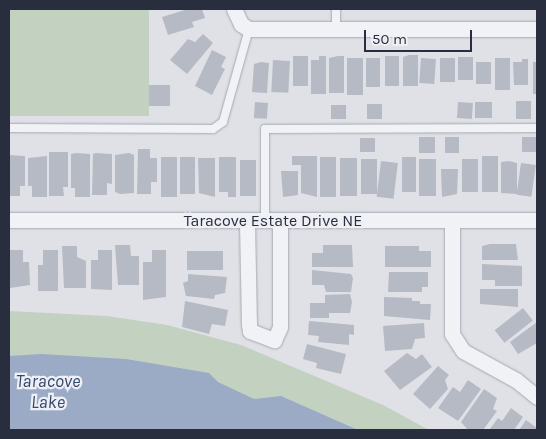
<!DOCTYPE html>
<html>
<head>
<meta charset="utf-8">
<style>
  body { margin:0 }
  #map { position:relative; width:546px; height:439px; overflow:hidden; background:#dfe1e7; font-family:Karla,sans-serif }
  div>[style] { position:absolute }
  [style*='--x'] { left:calc(var(--x)*1px); top:calc(var(--y)*1px); width:calc(var(--w)*1px); rotate:calc(var(--a)*1deg) }
  .green>* { inset:0; background:#c3d1c0; transform-origin:0 0 }
  .water>* { inset:0; background:#9babc6 }
  .building>* { inset:0; background:#b6bac4; transform-origin:0 0 }
  .roads { filter:drop-shadow(0 0 1px #a5a8b1) drop-shadow(0 0 1px #a5a8b1) }
  .lane>* { height:8px; margin:-4px; padding:0 4px; transform-origin:4px; border-radius:4px; background:#f1f2f6 }
  .street>* { height:15px; margin:-7.5px; padding:0 7.5px; transform-origin:7.5px; border-radius:7.5px; background:#f1f2f6 }
  span { translate:-50% -50%; white-space:nowrap; text-align:center; line-height:1.15; -webkit-text-stroke:4.5px #eef0f5; paint-order:stroke }
  .street-label { font-size:16px; color:#292e3e }
  .water-label { font-size:18px; color:#35496f; font-style:italic }
  .frame { position:absolute; inset:0; border:10px solid #292e3e; pointer-events:none }
  .scale { position:absolute; left:364px; top:30px; width:108px; height:22px; box-sizing:border-box; border:2px solid #292e3e; border-top:0; padding-left:6px; font-size:15px; line-height:18px; white-space:nowrap; color:#292e3e; -webkit-text-stroke:4px #eef0f5; paint-order:stroke }
</style>
</head>
<body>
<div id="map">
  <div class="green">
    <div style="left:9px;top:9px;width:140px;height:107px"></div>
    <div style="clip-path:polygon(9px 311px,107px 316px,167px 325px,241px 345px,383px 405px,429px 430px,9px 430px)"></div>
  </div>
  <div class="water">
    <div style="clip-path:polygon(41px 354px,126px 359px,209px 373px,218px 382px,254px 399px,281px 396px,358px 430px,9px 430px,9px 356px)"></div>
  </div>
  <div class="building">
    <div style="clip-path:polygon(188px 9px,202px 9px,205px 18px,192px 22px,194px 27px,168px 35px,162px 17px)"></div>
    <div style="clip-path:polygon(203px 34px,213px 43px,187px 74px,170px 60px,188px 39px,195px 42px)"></div>
    <div style="clip-path:polygon(212px 50px,226px 57px,221px 67px,225px 69px,212px 95px,195px 86px)"></div>
    <div style="clip-path:polygon(409px 55px,418px 55px,418px 86px,403px 86px,403px 57px)"></div>
    <div style="left:308px;top:56px;width:30px;height:15px;rotate:90deg"></div>
    <div style="clip-path:polygon(319px 56px,326px 56px,326px 94px,311px 94px,311px 60px,319px 60px)"></div>
    <div style="clip-path:polygon(338px 56px,344px 56px,344px 93px,329px 93px,329px 58px)"></div>
    <div style="left:399px;top:56px;width:30px;height:14px;rotate:90deg"></div>
    <div style="left:458px;top:57px;width:15px;height:23px"></div>
    <div style="left:347px;top:58px;width:16px;height:37px"></div>
    <div style="left:366px;top:58px;width:14px;height:29px"></div>
    <div style="left:421px;top:58px;width:15px;height:25px;rotate:4deg"></div>
    <div style="left:440px;top:58px;width:15px;height:24px"></div>
    <div style="left:495px;top:58px;width:15px;height:32px"></div>
    <div style="clip-path:polygon(522px 59px,528px 59px,528px 85px,514px 85px,513px 62px,522px 62px)"></div>
    <div style="left:273px;top:60px;width:17px;height:32px;rotate:3deg"></div>
    <div style="clip-path:polygon(261px 62px,269px 63px,267px 93px,252px 92px,254px 64px)"></div>
    <div style="left:476px;top:62px;width:15px;height:22px"></div>
    <div style="left:533px;top:62px;width:4px;height:32px"></div>
    <div style="left:149px;top:85px;width:21px;height:21px"></div>
    <div style="left:516px;top:101px;width:15px;height:18px"></div>
    <div style="left:255px;top:102px;width:13px;height:16px;rotate:4deg"></div>
    <div style="left:458px;top:102px;width:15px;height:16px;rotate:4deg"></div>
    <div style="left:475px;top:102px;width:17px;height:16px"></div>
    <div style="left:367px;top:104px;width:15px;height:15px"></div>
    <div style="left:331px;top:105px;width:15px;height:14px"></div>
    <div style="left:419px;top:137px;width:16px;height:16px"></div>
    <div style="left:445px;top:137px;width:14px;height:16px"></div>
    <div style="left:522px;top:137px;width:15px;height:15px"></div>
    <div style="left:360px;top:138px;width:15px;height:14px"></div>
    <div style="clip-path:polygon(138px 149px,150px 149px,150px 158px,157px 158px,157px 182px,151px 182px,151px 194px,137px 194px)"></div>
    <div style="clip-path:polygon(49px 152px,68px 152px,68px 187px,63px 187px,64px 196px,49px 196px)"></div>
    <div style="clip-path:polygon(76px 153px,90px 154px,90px 197px,75px 197px,75px 188px,71px 188px,71px 154px)"></div>
    <div style="clip-path:polygon(96px 153px,112px 154px,112px 184px,107px 183px,107px 195px,92px 195px,93px 154px)"></div>
    <div style="clip-path:polygon(129px 153px,134px 155px,134px 193px,120px 194px,115px 192px,115px 155px)"></div>
    <div style="clip-path:polygon(9px 155px,25px 156px,25px 186px,20px 186px,20px 196px,9px 196px)"></div>
    <div style="clip-path:polygon(47px 156px,47px 197px,32px 197px,32px 186px,28px 186px,28px 158px)"></div>
    <div style="clip-path:polygon(292px 156px,317px 156px,317px 197px,301px 193px,301px 165px,292px 165px)"></div>
    <div style="left:482px;top:156px;width:16px;height:36px"></div>
    <div style="left:161px;top:157px;width:16px;height:40px"></div>
    <div style="left:180px;top:157px;width:15px;height:37px"></div>
    <div style="clip-path:polygon(219px 157px,236px 157px,236px 197px,228px 197px,228px 192px,219px 192px)"></div>
    <div style="left:320px;top:157px;width:16px;height:40px"></div>
    <div style="left:402px;top:157px;width:14px;height:35px"></div>
    <div style="clip-path:polygon(198px 158px,215px 158px,215px 197px,199px 193px)"></div>
    <div style="left:357px;top:158px;width:38px;height:17px;rotate:90deg"></div>
    <div style="left:361px;top:159px;width:16px;height:35px"></div>
    <div style="left:419px;top:159px;width:17px;height:37px"></div>
    <div style="left:462px;top:159px;width:16px;height:33px"></div>
    <div style="left:240px;top:160px;width:16px;height:36px"></div>
    <div style="left:381px;top:161px;width:17px;height:36px;rotate:7deg"></div>
    <div style="clip-path:polygon(509px 161px,517px 163px,517px 194px,501px 193px,501px 162px)"></div>
    <div style="left:521px;top:163px;width:15px;height:32px;rotate:8deg"></div>
    <div style="clip-path:polygon(441px 169px,458px 169px,457px 194px,442px 197px)"></div>
    <div style="clip-path:polygon(281px 171px,298px 171px,298px 195px,283px 197px)"></div>
    <div style="clip-path:polygon(490px 244px,516px 244px,518px 260px,482px 260px,482px 246px)"></div>
    <div style="clip-path:polygon(115px 245px,130px 245px,131px 256px,139px 256px,139px 285px,118px 285px)"></div>
    <div style="clip-path:polygon(323px 245px,352px 245px,353px 267px,312px 267px,312px 253px,323px 253px)"></div>
    <div style="clip-path:polygon(62px 246px,77px 246px,77px 257px,86px 261px,86px 288px,64px 288px)"></div>
    <div style="clip-path:polygon(385px 246px,419px 246px,419px 251px,431px 251px,431px 267px,385px 267px)"></div>
    <div style="clip-path:polygon(9px 250px,23px 250px,23px 262px,29px 262px,30px 285px,10px 288px)"></div>
    <div style="clip-path:polygon(43px 250px,58px 250px,58px 291px,38px 291px,38px 265px,43px 265px)"></div>
    <div style="clip-path:polygon(98px 250px,112px 250px,112px 290px,91px 289px,91px 260px,98px 260px)"></div>
    <div style="clip-path:polygon(152px 250px,166px 250px,166px 297px,143px 300px,143px 262px,152px 262px)"></div>
    <div style="left:187px;top:251px;width:36px;height:19px"></div>
    <div style="clip-path:polygon(482px 264px,522px 266px,522px 286px,495px 286px,495px 280px,482px 280px)"></div>
    <div style="clip-path:polygon(312px 270px,351px 274px,353px 278px,351px 292px,326px 292px,324px 285px,312px 285px)"></div>
    <div style="clip-path:polygon(389px 272px,428px 272px,428px 287px,422px 287px,422px 292px,388px 292px)"></div>
    <div style="clip-path:polygon(188px 274px,227px 277px,225px 293px,215px 295px,214px 299px,186px 296px,183px 283px,188px 281px)"></div>
    <div style="clip-path:polygon(480px 289px,518px 289px,518px 307px,480px 304px)"></div>
    <div style="clip-path:polygon(350px 294px,352px 302px,350px 313px,329px 313px,329px 318px,310px 318px,310px 303px,325px 303px,325px 295px)"></div>
    <div style="clip-path:polygon(384px 297px,412px 298px,412px 301px,420px 301px,420px 304px,431px 304px,430px 320px,384px 316px)"></div>
    <div style="clip-path:polygon(185px 301px,228px 310px,225px 326px,212px 324px,209px 334px,182px 327px)"></div>
    <div style="left:523px;top:308px;width:16px;height:36px;rotate:52deg"></div>
    <div style="clip-path:polygon(309px 321px,354px 325px,354px 335px,349px 334px,349px 345px,318px 342px,319px 336px,308px 335px)"></div>
    <div style="clip-path:polygon(537px 322px,537px 343px,518px 354px,510px 342px)"></div>
    <div style="clip-path:polygon(424px 323px,425px 338px,415px 339px,412px 349px,385px 351px,383px 326px)"></div>
    <div style="clip-path:polygon(307px 344px,346px 354px,341px 374px,316px 368px,317px 363px,303px 359px)"></div>
    <div style="clip-path:polygon(407px 353px,416px 359px,422px 354px,432px 367px,400px 390px,384px 371px)"></div>
    <div style="clip-path:polygon(438px 366px,449px 375px,445px 380px,448px 389px,430px 409px,413px 394px)"></div>
    <div style="clip-path:polygon(468px 380px,481px 389px,458px 421px,438px 408px,453px 387px,460px 392px)"></div>
    <div style="clip-path:polygon(484px 389px,497px 398px,493px 409px,497px 411px,483px 430px,468px 430px,461px 422px)"></div>
    <div style="clip-path:polygon(511px 408px,523px 417px,514px 430px,489px 430px,498px 418px,502px 421px)"></div>
    <div style="clip-path:polygon(526px 420px,537px 428px,537px 430px,519px 430px)"></div>
  </div>
  <div class="roads">
    <div class="lane">
      <div style="--x:336;--y:29;--w:20;--a:-90"></div>
      <div style="--x:9;--y:128;--w:204;--a:0.3"></div>
      <div style="--x:213;--y:129;--w:12;--a:-35"></div>
      <div style="--x:223;--y:122;--w:97;--a:-74.4"></div>
      <div style="--x:265;--y:222;--w:93;--a:-90"></div>
      <div style="--x:265;--y:129;--w:272;--a:-0.2"></div>
    </div>
    <div class="street">
      <div style="--x:234;--y:9;--w:17;--a:65"></div>
      <div style="--x:241;--y:24;--w:9;--a:32"></div>
      <div style="--x:249;--y:29;--w:288;--a:0"></div>
      <div style="--x:9;--y:220;--w:528;--a:0"></div>
      <div style="--x:452;--y:221;--w:113;--a:90"></div>
      <div style="--x:452;--y:334;--w:20;--a:57"></div>
      <div style="--x:463;--y:351;--w:60;--a:28.7"></div>
      <div style="--x:516;--y:380;--w:27;--a:39"></div>
      <div style="--x:247;--y:222;--w:102;--a:88.9"></div>
      <div style="--x:249;--y:324;--w:7;--a:82"></div>
      <div style="--x:250;--y:331;--w:26;--a:21"></div>
      <div style="--x:274;--y:340;--w:14;--a:-65"></div>
      <div style="--x:280;--y:327;--w:105;--a:-90"></div>
    </div>
  </div>
  <div class="street-label">
    <span style="left:273px;top:221px">Taracove Estate Drive NE</span>
  </div>
  <div class="water-label">
    <span style="left:48px;top:392px">Taracove<br>Lake</span>
  </div>
  <div class="frame"></div>
  <div class="scale">50 m</div>
</div>
</body>
</html>
